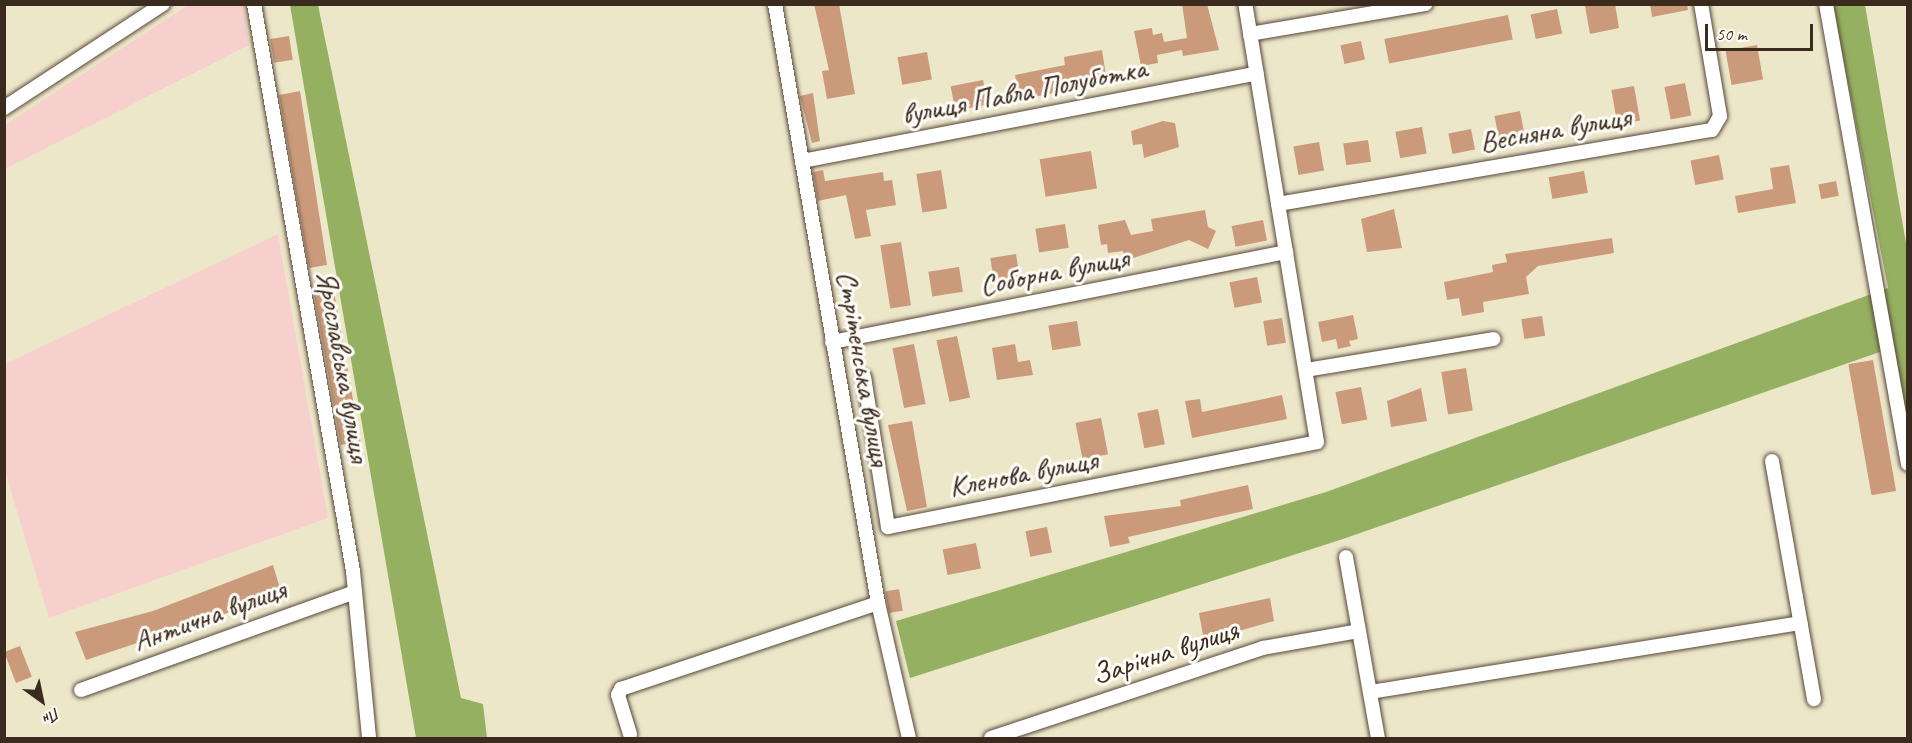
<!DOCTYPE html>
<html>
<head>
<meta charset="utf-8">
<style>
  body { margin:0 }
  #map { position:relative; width:1912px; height:743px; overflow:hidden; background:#ede7ca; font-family:Caveat,sans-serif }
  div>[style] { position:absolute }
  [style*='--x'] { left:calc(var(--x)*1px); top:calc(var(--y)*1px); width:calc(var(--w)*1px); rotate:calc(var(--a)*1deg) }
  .built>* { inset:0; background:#f7d0cd }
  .forest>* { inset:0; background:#96b062 }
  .building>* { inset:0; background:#ca9a7b; transform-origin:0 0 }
  .roads { filter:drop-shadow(0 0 2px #564638) drop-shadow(0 0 2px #564638) }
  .minor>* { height:14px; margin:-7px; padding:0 7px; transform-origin:7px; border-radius:7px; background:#fff }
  span { translate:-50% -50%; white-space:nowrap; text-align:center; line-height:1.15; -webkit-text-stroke:6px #fdfcf7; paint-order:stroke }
  .street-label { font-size:30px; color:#3b2a1e }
  .frame { position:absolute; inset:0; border:6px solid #3b2a1e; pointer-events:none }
  .north { position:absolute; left:12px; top:671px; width:60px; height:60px; -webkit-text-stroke:4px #fdfcf7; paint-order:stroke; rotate:147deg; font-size:16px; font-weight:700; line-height:24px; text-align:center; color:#3b2a1e }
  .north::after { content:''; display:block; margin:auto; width:21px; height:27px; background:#3b2a1e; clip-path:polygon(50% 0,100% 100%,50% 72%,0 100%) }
  .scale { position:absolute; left:1705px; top:24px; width:108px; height:27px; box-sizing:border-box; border:3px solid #3b2a1e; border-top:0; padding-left:8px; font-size:18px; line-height:21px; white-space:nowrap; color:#3b2a1e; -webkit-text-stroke:4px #fdfcf7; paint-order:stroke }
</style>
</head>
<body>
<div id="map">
  <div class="built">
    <div style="clip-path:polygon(188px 5px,244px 5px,249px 45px,5px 169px,5px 125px)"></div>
    <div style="clip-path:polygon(278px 234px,328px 518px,49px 618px,5px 471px,5px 364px)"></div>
  </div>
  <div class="forest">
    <div style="clip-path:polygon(290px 5px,318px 5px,461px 698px,483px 704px,487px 738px,416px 738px)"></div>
    <div style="clip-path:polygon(1833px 5px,1865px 5px,1907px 249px,1907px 421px,1894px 347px,1343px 539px,910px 678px,896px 621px,1326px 492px,1888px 288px)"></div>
  </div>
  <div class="building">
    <div style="clip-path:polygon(814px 4px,839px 4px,855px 94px,827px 99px,822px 71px,829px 70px)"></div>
    <div style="clip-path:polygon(1182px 4px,1207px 4px,1219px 50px,1183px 56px,1182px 50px,1157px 55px,1158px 63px,1141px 66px,1134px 31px,1152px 28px,1153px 35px,1162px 33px,1164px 42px,1187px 38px)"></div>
    <div style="clip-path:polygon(1615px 4px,1619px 28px,1590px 34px,1585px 6px)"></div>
    <div style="clip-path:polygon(1650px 4px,1687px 4px,1688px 10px,1652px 17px)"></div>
    <div style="left:1557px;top:9px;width:25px;height:27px;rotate:78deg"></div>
    <div style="left:1508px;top:15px;width:25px;height:126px;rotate:79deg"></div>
    <div style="left:289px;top:36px;width:24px;height:19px;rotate:81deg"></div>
    <div style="left:1361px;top:41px;width:19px;height:21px;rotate:78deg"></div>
    <div style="left:1757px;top:45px;width:35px;height:32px;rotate:80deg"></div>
    <div style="clip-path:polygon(1102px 50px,1106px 76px,1053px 85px,1054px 93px,1020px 100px,1015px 75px,1065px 65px,1064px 57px)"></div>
    <div style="left:927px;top:52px;width:28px;height:30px;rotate:80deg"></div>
    <div style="left:983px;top:80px;width:25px;height:33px;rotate:79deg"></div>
    <div style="left:1685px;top:83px;width:33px;height:21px;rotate:79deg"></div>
    <div style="left:1634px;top:86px;width:35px;height:23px;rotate:80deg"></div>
    <div style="clip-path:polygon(300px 91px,327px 265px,309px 268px,279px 95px)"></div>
    <div style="clip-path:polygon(813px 93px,820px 141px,812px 143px,800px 96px)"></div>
    <div style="left:1520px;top:111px;width:25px;height:26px;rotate:79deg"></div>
    <div style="clip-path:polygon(1163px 121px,1175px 123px,1179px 147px,1144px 158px,1142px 144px,1133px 145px,1131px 131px)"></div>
    <div style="left:1422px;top:127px;width:27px;height:27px;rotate:80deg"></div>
    <div style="left:1471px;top:129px;width:21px;height:23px;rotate:79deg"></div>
    <div style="left:1368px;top:140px;width:22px;height:25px;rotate:82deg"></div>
    <div style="left:1319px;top:142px;width:29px;height:26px;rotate:80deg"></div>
    <div style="left:1091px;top:151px;width:38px;height:52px;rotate:81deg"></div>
    <div style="left:1719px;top:155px;width:25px;height:29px;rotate:79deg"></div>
    <div style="clip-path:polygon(1789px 165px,1796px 203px,1738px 213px,1735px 196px,1773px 189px,1770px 168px)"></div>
    <div style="clip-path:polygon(823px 170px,825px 181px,883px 172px,884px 181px,892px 180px,896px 205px,866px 210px,871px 236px,855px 239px,846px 195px,818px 201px,813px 172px)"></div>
    <div style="left:941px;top:170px;width:39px;height:25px;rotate:81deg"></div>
    <div style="left:1584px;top:171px;width:22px;height:36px;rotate:80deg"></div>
    <div style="left:1836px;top:181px;width:15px;height:18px;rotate:79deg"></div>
    <div style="clip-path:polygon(1394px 209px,1402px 248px,1367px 252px,1361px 219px)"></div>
    <div style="clip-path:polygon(1205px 210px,1208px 227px,1216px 231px,1208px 249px,1189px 240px,1124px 261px,1123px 251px,1108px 253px,1107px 244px,1101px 245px,1098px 225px,1125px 220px,1131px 235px,1153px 231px,1151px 219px)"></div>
    <div style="left:1263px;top:220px;width:21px;height:32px;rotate:79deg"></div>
    <div style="left:1065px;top:224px;width:24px;height:30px;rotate:81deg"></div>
    <div style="clip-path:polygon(1612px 238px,1614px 253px,1538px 266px,1526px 277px,1529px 294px,1483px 302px,1484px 312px,1462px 316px,1459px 298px,1447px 300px,1444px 282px,1493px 272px,1492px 265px,1507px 262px,1505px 254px)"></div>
    <div style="left:901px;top:242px;width:64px;height:21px;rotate:81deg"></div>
    <div style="left:1016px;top:254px;width:25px;height:26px;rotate:81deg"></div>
    <div style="left:959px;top:267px;width:25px;height:31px;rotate:81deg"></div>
    <div style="left:1257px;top:277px;width:26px;height:28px;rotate:79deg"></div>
    <div style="left:333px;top:286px;width:158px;height:20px;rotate:80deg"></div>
    <div style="clip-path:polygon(1353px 315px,1358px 339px,1349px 341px,1351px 346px,1338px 349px,1336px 339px,1322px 342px,1318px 322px)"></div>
    <div style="left:1542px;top:316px;width:20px;height:21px;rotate:81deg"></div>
    <div style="left:1282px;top:318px;width:25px;height:19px;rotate:81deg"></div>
    <div style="left:1077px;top:321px;width:25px;height:29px;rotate:81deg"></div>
    <div style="left:957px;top:336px;width:63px;height:21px;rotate:78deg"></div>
    <div style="left:914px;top:344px;width:61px;height:22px;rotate:79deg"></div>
    <div style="clip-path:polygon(1015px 344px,1018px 362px,1030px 360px,1033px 375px,997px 380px,992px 348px)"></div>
    <div style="left:1873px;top:360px;width:133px;height:25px;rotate:80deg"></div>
    <div style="left:1466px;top:368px;width:43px;height:25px;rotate:81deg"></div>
    <div style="left:1361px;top:387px;width:33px;height:26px;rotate:79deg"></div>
    <div style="clip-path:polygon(1421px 388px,1427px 421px,1391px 427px,1387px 401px)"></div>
    <div style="clip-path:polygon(1282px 395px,1287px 419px,1192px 438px,1185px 401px,1200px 399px,1202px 412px)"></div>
    <div style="left:1158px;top:409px;width:36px;height:21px;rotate:79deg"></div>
    <div style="left:1101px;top:418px;width:37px;height:26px;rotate:79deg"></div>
    <div style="clip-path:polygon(912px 421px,927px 507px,907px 511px,888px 425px)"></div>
    <div style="clip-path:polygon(1248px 485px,1253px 509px,1128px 537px,1130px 543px,1110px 547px,1104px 516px,1181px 506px,1180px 500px)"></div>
    <div style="left:1047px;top:527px;width:26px;height:22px;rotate:79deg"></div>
    <div style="left:976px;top:543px;width:26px;height:34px;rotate:79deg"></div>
    <div style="clip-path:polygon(273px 565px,282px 595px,86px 660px,75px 632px,153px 611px)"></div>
    <div style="left:899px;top:589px;width:22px;height:14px;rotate:80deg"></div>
    <div style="clip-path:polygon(1270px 598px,1274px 621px,1204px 641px,1199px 613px)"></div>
    <div style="left:20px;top:646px;width:33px;height:17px;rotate:69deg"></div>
  </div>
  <div class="roads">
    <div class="minor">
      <div style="--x:254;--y:4;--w:576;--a:80.1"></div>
      <div style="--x:353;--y:571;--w:168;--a:84.5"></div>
      <div style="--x:775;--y:4;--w:608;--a:80.24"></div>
      <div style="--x:878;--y:603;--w:139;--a:77.1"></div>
      <div style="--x:1826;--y:4;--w:467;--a:79.9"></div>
      <div style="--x:1250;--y:34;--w:178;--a:-9.7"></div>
      <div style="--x:4;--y:108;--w:190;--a:-33.2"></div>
      <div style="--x:802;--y:161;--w:463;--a:-10.9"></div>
      <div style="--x:1278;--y:204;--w:440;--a:-9.7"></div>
      <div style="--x:1712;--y:130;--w:16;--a:-60"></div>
      <div style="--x:1720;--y:116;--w:114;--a:-99.6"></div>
      <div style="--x:832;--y:342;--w:463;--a:-11.2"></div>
      <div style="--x:1306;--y:370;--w:190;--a:-9.4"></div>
      <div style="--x:864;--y:377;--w:152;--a:80.9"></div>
      <div style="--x:888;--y:527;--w:437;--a:-11.2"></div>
      <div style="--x:1317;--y:442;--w:444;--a:-99.3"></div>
      <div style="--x:1772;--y:461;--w:242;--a:80"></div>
      <div style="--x:1346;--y:557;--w:184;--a:80"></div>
      <div style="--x:81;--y:690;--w:291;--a:-19.7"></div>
      <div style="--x:1370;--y:692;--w:436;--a:-9.1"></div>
      <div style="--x:630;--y:734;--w:41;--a:-107.1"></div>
      <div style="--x:618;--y:695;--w:7;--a:-63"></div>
      <div style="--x:621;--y:689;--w:271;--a:-18.5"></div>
      <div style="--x:991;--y:738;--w:287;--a:-18.3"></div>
      <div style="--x:1263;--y:648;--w:97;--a:-10"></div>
    </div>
  </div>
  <div class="street-label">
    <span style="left:1024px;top:91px;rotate:-11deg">вулиця Павла Полуботка</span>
    <span style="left:1555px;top:129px;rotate:-10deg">Весняна вулиця</span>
    <span style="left:1054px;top:271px;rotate:-11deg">Соборна вулиця</span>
    <span style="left:344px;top:366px;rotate:80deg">Ярославська вулиця</span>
    <span style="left:864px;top:368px;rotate:80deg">Стрітенська вулиця</span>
    <span style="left:1023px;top:473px;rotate:-11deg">Кленова вулиця</span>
    <span style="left:209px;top:615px;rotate:-20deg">Антична вулиця</span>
    <span style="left:1165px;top:652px;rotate:-18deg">Зарічна вулиця</span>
  </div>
  <div class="frame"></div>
  <div class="north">Пн</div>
  <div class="scale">50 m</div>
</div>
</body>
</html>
